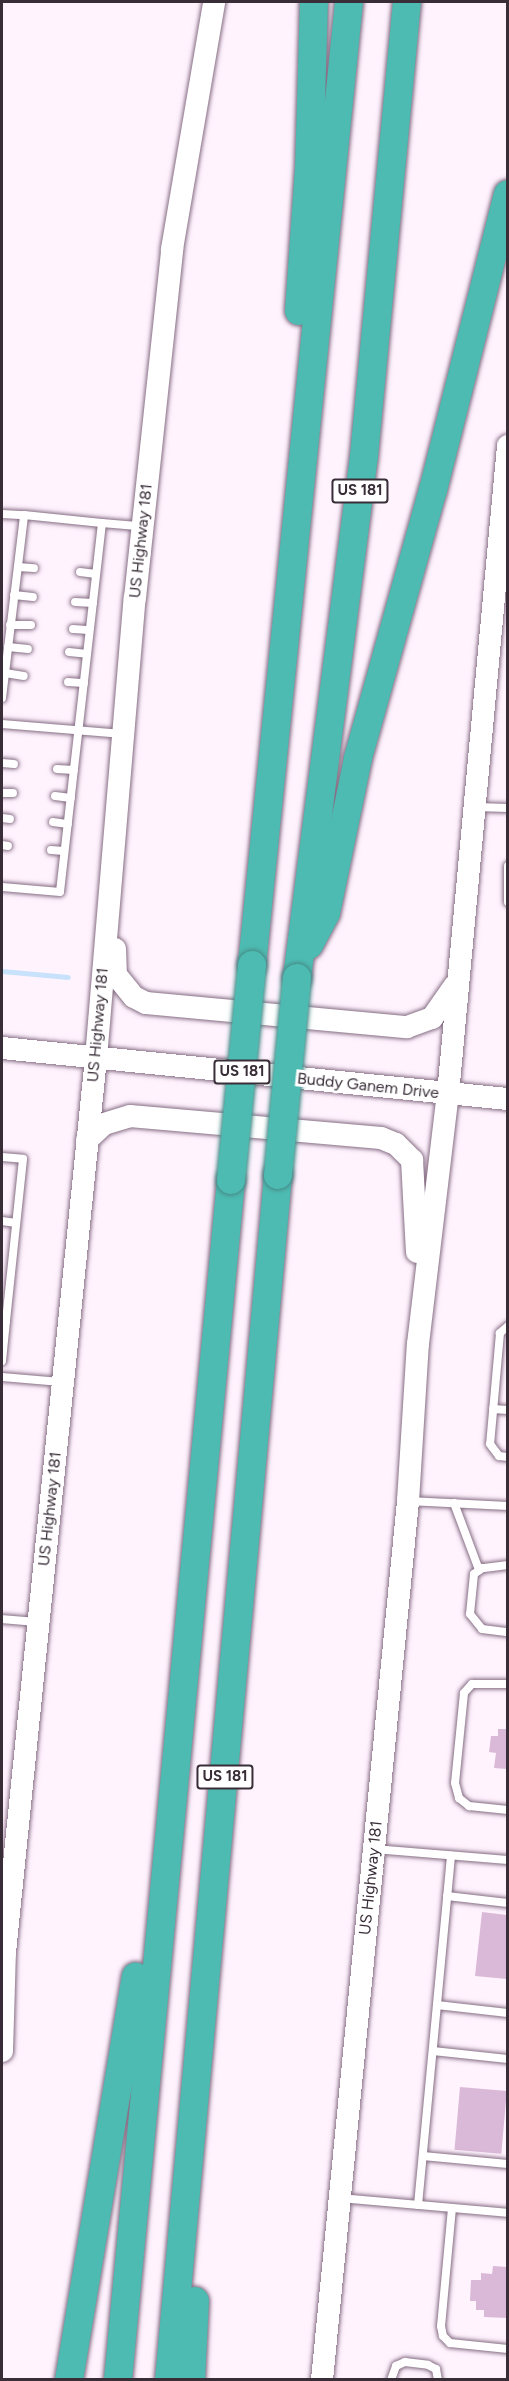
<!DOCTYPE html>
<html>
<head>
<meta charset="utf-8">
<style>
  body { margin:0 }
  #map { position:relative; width:509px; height:2381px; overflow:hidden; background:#fff3fe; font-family:Figtree,sans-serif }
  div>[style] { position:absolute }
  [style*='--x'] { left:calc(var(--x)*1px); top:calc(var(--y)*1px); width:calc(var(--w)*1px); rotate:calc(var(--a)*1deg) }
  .stream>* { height:5px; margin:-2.5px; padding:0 2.5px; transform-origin:2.5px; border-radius:2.5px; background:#c9e2fb }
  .building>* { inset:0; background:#dab9d8; transform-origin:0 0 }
  .roads { filter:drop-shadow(0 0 2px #866d84) drop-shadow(0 0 2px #866d84) }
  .lane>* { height:8px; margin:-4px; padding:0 4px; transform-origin:4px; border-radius:4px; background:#fff }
  .secondary>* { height:22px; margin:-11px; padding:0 11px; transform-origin:11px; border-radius:11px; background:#fff }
  .highway>* { height:28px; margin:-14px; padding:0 14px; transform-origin:14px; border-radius:14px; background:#4dbbb1 }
  .bridges { filter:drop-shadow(0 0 2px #468a87) drop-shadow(0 0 2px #468a87) }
  .highway-bridge>* { height:28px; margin:-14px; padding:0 14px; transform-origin:14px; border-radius:14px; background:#4dbbb1 }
  span { translate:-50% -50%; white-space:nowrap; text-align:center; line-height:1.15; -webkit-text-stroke:6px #fff; paint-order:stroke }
  .shield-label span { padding:2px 4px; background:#fff; border:2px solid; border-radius:4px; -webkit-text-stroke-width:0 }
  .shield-label { font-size:15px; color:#392e38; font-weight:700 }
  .street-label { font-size:16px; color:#392e38 }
  .frame { position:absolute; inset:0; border:3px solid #392e38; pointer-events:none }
</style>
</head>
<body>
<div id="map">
  <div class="stream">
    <div style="--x:2;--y:971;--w:66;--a:5.2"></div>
  </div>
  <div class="building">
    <div style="clip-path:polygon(498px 1729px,507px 1729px,507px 1769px,494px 1768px,496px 1753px,489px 1752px,491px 1736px,498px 1736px)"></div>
    <div style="clip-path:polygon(482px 1912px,507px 1915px,507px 1979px,475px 1976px)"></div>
    <div style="left:460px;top:2087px;width:47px;height:63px;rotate:5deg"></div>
    <div style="clip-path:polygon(493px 2266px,507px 2267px,507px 2318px,484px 2317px,484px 2310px,476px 2310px,476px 2301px,470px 2301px,471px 2280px,481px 2280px,481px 2273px,492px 2274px)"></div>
  </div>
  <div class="roads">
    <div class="lane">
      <div style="--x:2;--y:514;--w:22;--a:3"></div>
      <div style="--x:102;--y:523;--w:38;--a:5"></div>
      <div style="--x:18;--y:567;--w:16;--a:4"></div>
      <div style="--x:80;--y:572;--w:16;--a:7"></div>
      <div style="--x:14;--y:595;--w:19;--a:6"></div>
      <div style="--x:75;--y:602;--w:18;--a:3"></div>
      <div style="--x:10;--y:625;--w:21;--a:0"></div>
      <div style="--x:73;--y:629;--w:16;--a:4"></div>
      <div style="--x:8;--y:647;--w:20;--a:6"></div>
      <div style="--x:69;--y:652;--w:18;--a:6"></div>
      <div style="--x:5;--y:673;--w:19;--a:9"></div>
      <div style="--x:68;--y:682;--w:16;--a:4"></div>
      <div style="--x:2;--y:698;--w:184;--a:-83.1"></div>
      <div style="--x:24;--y:515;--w:78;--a:5.9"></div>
      <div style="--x:102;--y:523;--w:371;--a:96.5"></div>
      <div style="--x:60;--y:892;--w:58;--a:-175.1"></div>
      <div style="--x:2;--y:724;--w:121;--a:4.7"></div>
      <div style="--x:2;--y:763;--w:12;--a:5"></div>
      <div style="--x:57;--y:769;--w:17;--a:3"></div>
      <div style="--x:2;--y:793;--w:11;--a:0"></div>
      <div style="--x:55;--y:796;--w:16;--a:7"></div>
      <div style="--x:476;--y:807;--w:32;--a:2"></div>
      <div style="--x:2;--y:818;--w:8;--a:7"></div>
      <div style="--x:53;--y:822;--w:15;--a:8"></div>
      <div style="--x:2;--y:845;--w:6;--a:9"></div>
      <div style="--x:51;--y:850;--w:13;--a:4"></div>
      <div style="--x:508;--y:866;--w:36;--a:90"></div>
      <div style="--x:2;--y:1157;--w:21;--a:5"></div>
      <div style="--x:23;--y:1159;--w:163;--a:96"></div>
      <div style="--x:6;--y:1321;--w:4;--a:-166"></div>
      <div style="--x:2;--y:1221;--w:14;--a:8"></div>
      <div style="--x:508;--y:1326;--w:11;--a:139"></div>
      <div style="--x:500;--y:1333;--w:111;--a:95.1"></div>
      <div style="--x:490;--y:1444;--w:15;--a:53"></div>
      <div style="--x:499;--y:1456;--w:9;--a:6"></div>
      <div style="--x:2;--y:1361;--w:40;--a:-84.3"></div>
      <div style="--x:2;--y:1377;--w:59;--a:4.8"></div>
      <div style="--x:493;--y:1409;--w:15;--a:4"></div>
      <div style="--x:408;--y:1501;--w:100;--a:2.9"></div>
      <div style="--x:454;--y:1503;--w:72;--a:69.5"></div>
      <div style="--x:508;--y:1565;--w:26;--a:173"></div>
      <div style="--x:482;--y:1568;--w:10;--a:143"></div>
      <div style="--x:474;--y:1574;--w:40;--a:95.7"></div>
      <div style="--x:470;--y:1614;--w:19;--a:51"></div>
      <div style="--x:482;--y:1629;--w:26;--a:7"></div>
      <div style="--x:2;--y:1619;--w:37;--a:5"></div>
      <div style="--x:508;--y:1684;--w:36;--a:180"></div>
      <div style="--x:472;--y:1684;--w:12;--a:132"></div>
      <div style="--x:464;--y:1693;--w:90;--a:95.7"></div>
      <div style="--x:455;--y:1783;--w:16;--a:75"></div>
      <div style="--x:459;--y:1798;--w:13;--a:39"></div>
      <div style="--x:469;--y:1806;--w:39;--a:6"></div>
      <div style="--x:374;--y:1849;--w:134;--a:4.7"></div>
      <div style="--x:447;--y:1896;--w:61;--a:6.5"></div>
      <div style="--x:437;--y:2005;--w:71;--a:6.4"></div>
      <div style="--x:433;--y:2051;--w:75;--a:6.1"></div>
      <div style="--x:423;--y:2156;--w:85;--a:5.4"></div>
      <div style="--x:341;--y:2198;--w:168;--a:5.1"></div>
      <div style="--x:418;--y:2205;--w:351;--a:-84.6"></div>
      <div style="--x:452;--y:2208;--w:119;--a:95.3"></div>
      <div style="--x:441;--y:2326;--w:10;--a:79"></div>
      <div style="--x:443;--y:2336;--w:10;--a:45"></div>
      <div style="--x:450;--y:2343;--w:58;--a:5.9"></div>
      <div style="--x:391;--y:2380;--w:15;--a:-70"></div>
      <div style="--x:396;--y:2366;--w:10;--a:-24"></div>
      <div style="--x:405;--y:2362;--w:23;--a:7"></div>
      <div style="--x:428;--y:2365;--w:9;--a:27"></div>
      <div style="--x:436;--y:2369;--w:11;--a:80"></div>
    </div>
    <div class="secondary">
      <div style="--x:115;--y:949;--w:26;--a:88"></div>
      <div style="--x:116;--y:975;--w:28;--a:51"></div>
      <div style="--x:134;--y:997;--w:13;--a:27"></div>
      <div style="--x:146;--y:1003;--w:262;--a:5.3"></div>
      <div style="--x:407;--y:1027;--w:27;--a:-20"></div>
      <div style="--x:432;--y:1018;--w:39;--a:-55"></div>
      <div style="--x:2;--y:1048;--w:509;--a:5.76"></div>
      <div style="--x:87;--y:1140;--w:23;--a:-43"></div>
      <div style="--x:104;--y:1124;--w:27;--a:-17"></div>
      <div style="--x:130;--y:1116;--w:252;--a:5"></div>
      <div style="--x:381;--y:1138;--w:16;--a:22"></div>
      <div style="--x:396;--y:1144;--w:23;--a:45"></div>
      <div style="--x:412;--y:1160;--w:92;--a:86.9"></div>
      <div style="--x:2;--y:2051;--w:99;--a:-88.3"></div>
      <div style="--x:5;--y:1952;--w:899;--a:-84.19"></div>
      <div style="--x:96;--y:1058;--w:462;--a:-85.2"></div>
      <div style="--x:135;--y:598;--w:351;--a:-83.9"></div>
      <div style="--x:172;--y:249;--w:251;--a:-80.3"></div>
      <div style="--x:322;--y:2380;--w:883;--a:-84.41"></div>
      <div style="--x:408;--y:1501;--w:157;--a:-86.4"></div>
      <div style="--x:418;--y:1344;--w:252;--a:-83.2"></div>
      <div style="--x:448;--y:1094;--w:651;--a:-84.71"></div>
    </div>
    <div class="highway">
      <div style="--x:299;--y:311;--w:142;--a:-86"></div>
      <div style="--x:309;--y:169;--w:167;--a:-88.3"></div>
      <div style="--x:309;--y:945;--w:36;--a:-62"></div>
      <div style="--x:326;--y:913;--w:158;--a:-78.3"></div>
      <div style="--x:358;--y:758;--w:278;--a:-74.4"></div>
      <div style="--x:433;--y:490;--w:305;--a:-75.8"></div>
      <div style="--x:252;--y:965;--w:968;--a:-84.25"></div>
      <div style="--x:297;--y:978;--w:526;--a:-82.69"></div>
      <div style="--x:364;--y:456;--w:456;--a:-84.6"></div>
      <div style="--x:69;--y:2380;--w:409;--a:-80.6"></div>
      <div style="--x:118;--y:2380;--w:1205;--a:-84.62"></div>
      <div style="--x:169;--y:2380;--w:1210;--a:-84.83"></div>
      <div style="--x:191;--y:2380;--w:79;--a:-87.1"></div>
    </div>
  </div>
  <div class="bridges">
    <div class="highway-bridge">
      <div style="--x:278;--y:1175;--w:198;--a:-84.5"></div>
      <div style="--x:231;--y:1180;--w:216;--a:-84.4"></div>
    </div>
  </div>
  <div class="shield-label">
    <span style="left:360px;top:491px">US 181</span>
    <span style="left:242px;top:1072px">US 181</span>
    <span style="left:225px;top:1777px">US 181</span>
  </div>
  <div class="street-label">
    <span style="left:141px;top:541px;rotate:-84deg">US Highway 181</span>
    <span style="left:98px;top:1025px;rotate:-85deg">US Highway 181</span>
    <span style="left:368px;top:1086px;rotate:6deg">Buddy Ganem Drive</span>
    <span style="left:50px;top:1509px;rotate:-84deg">US Highway 181</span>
    <span style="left:371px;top:1878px;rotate:-84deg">US Highway 181</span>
  </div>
  <div class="frame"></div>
</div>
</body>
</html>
